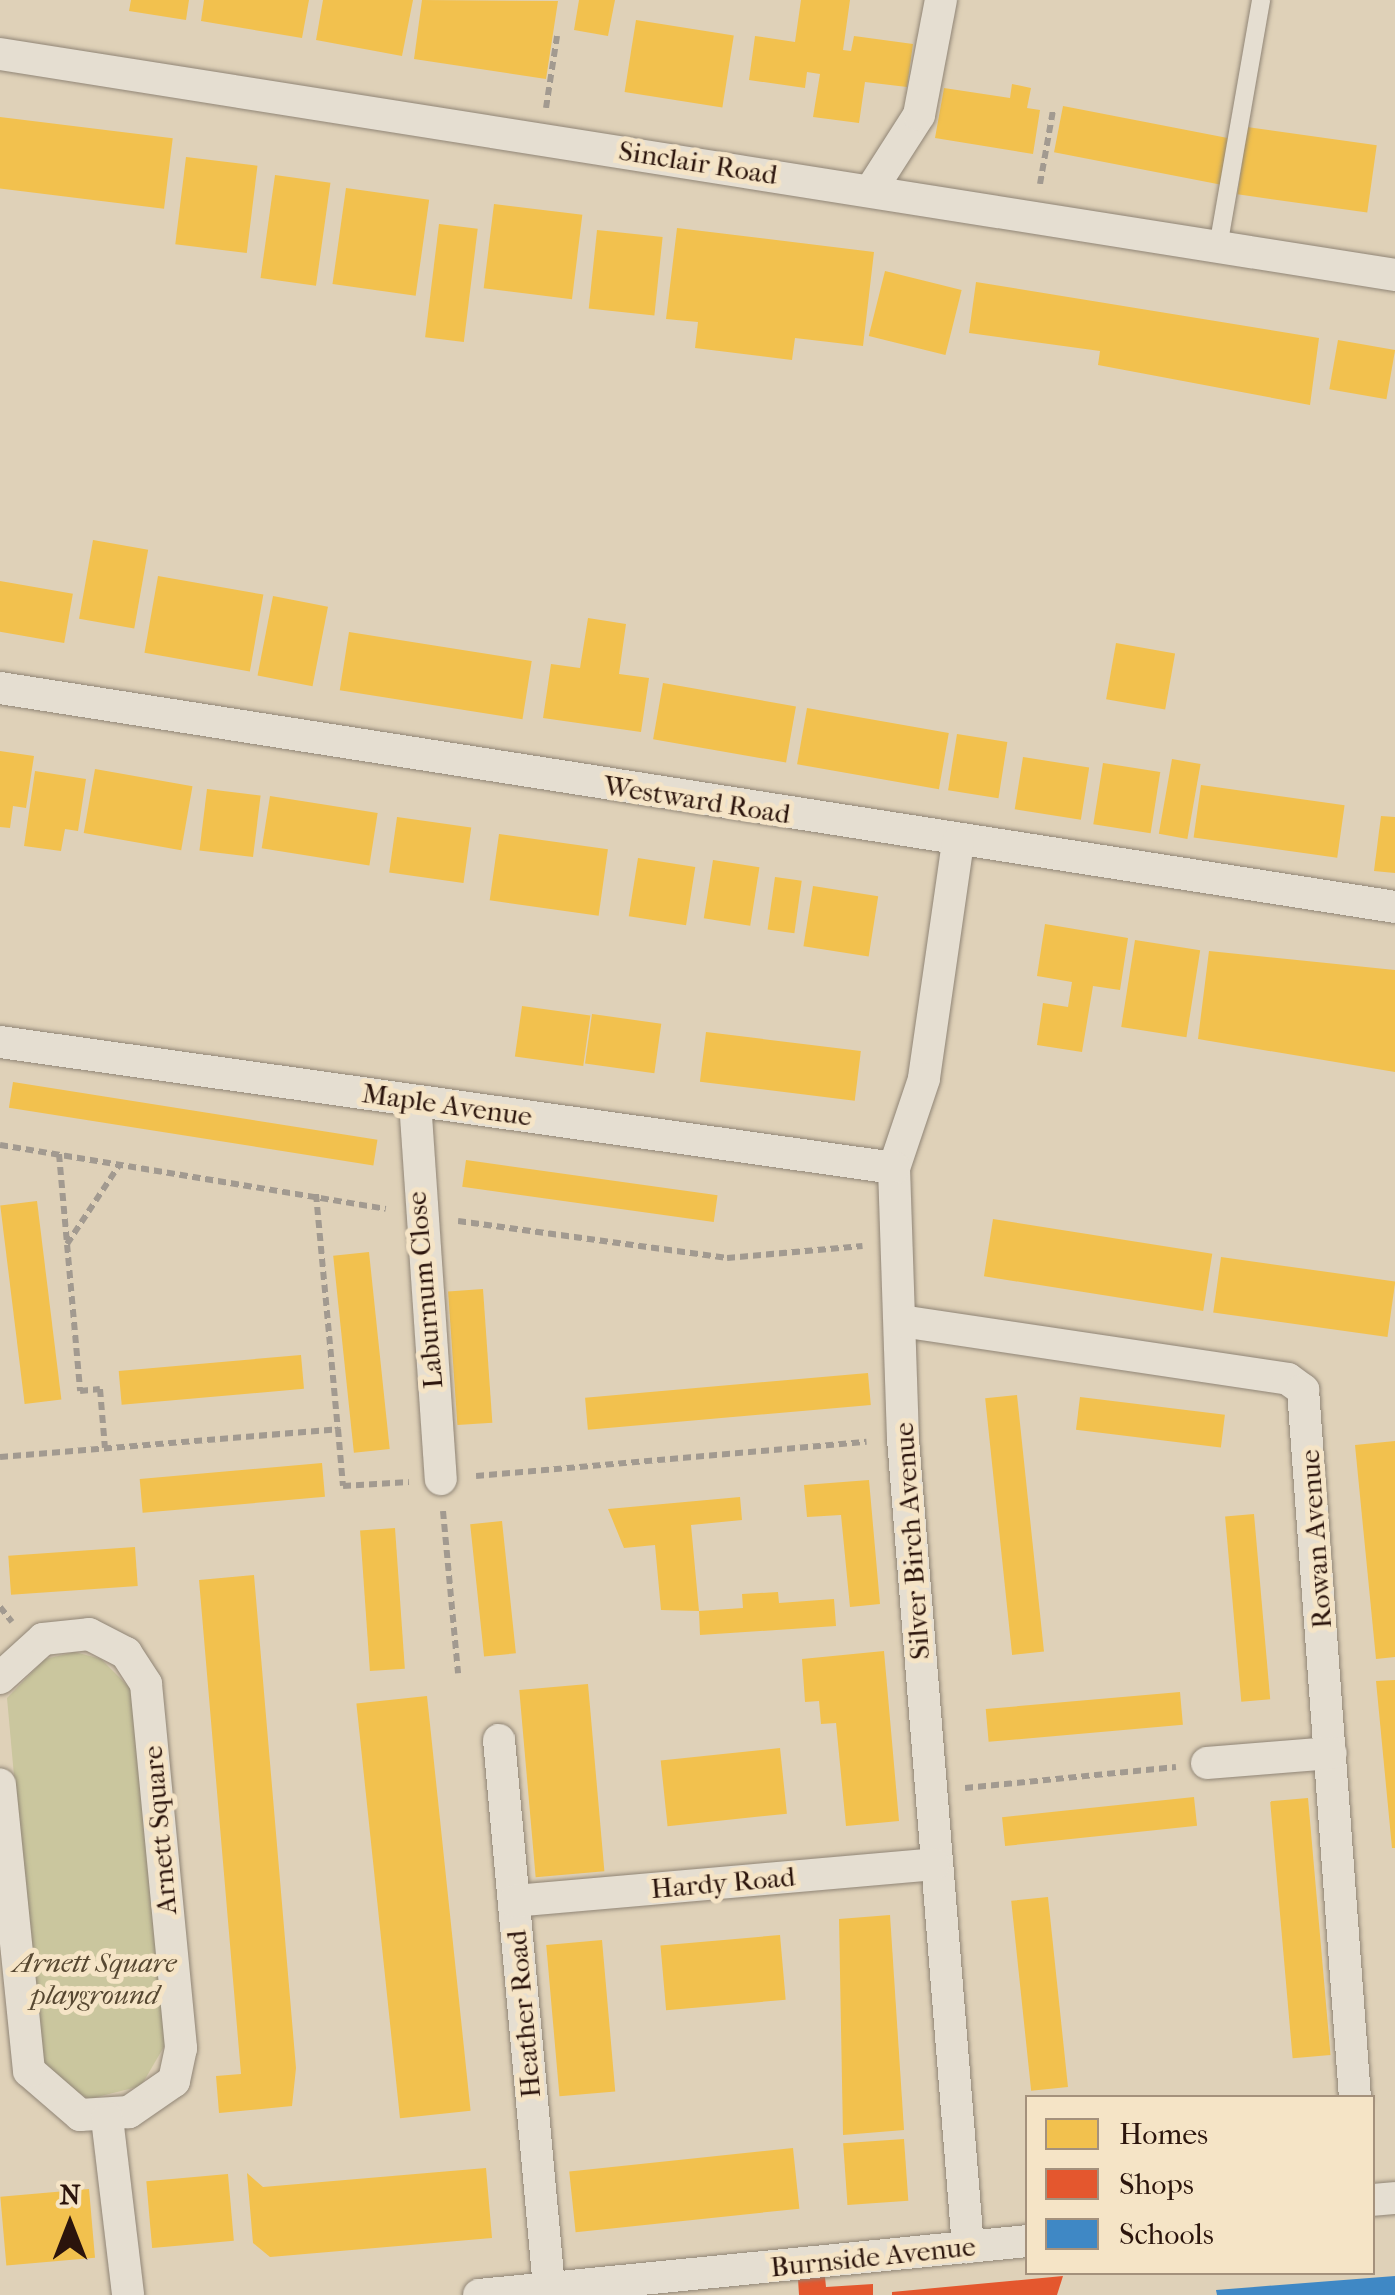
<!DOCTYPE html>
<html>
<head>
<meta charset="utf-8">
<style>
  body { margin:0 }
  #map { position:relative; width:1395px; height:2295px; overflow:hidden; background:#dfd1b8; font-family:"IM FELL French Canon",serif }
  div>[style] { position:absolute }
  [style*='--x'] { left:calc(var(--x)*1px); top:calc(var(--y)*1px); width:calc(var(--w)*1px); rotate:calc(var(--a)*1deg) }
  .green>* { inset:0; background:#cac69e }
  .homes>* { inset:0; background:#f2c14e; transform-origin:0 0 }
  .shops>* { inset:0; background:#e4572e }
  .schools>* { inset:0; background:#3f88c5 }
  .path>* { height:6px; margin-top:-3px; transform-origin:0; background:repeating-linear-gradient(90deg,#a29a90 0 8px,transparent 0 13px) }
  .roads { filter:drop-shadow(0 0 2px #908576) drop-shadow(0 0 2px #908576) }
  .lane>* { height:18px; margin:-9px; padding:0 9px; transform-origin:9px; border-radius:9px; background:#e5ded1 }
  .street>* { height:32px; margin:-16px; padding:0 16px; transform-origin:16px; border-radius:16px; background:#e5ded1 }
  span { translate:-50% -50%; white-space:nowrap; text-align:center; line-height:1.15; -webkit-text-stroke:10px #f5e4c6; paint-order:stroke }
  .street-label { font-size:28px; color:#2b140c }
  .park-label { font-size:28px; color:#564731; font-style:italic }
  .legend { position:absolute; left:1025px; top:2095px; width:350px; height:180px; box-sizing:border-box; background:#f5e4c6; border:2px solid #a4917c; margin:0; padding:12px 18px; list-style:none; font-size:30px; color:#2b140c }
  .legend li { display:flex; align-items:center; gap:20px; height:50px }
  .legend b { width:50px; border:2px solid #a4917c }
  .north { position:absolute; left:20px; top:2175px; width:100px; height:100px; -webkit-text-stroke:8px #f5e4c6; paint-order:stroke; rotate:0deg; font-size:28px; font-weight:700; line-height:40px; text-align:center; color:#2b140c }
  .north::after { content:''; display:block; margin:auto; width:35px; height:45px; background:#2b140c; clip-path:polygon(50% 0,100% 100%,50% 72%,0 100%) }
</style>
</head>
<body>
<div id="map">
  <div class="green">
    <div style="clip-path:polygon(75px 1652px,101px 1659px,131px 1689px,165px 2045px,141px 2086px,89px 2099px,49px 2075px,39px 2053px,7px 1698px,45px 1659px)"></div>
  </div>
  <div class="homes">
    <div style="clip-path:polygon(131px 0,189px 0,186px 20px,129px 11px)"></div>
    <div style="clip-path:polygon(204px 0,309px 0,302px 38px,201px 21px)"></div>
    <div style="clip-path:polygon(323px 0,413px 0,402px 56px,316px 40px)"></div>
    <div style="clip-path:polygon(422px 0,558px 1px,546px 79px,414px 59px)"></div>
    <div style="clip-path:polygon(579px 0,615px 0,608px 36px,574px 30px)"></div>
    <div style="clip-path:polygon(801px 0,850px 0,843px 50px,851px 51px,854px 36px,913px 44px,907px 87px,865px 82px,859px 123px,813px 117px,820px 74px,807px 72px,805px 88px,749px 80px,755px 36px,795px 42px)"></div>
    <div style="left:636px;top:20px;width:99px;height:73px;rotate:9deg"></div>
    <div style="clip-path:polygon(1012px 84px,1031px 88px,1027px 108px,1040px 110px,1033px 154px,935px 138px,944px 88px,1010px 98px)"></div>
    <div style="left:1063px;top:106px;width:169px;height:47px;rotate:11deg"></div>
    <div style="left:0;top:117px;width:174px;height:71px;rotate:7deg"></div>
    <div style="left:1247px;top:127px;width:131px;height:68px;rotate:8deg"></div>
    <div style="left:186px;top:157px;width:72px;height:88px;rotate:7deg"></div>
    <div style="left:275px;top:175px;width:56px;height:104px;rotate:8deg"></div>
    <div style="left:346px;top:188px;width:84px;height:97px;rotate:8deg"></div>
    <div style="left:494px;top:204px;width:89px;height:85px;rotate:7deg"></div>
    <div style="left:439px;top:224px;width:39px;height:114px;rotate:7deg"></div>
    <div style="clip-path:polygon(677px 228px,874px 252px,863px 346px,795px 338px,792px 360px,695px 348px,698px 322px,666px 319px)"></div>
    <div style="left:597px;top:230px;width:66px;height:79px;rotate:6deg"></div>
    <div style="left:885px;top:271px;width:79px;height:67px;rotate:14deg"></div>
    <div style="clip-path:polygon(976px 282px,1319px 338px,1310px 405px,1098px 365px,1100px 351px,969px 333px)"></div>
    <div style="left:1338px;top:340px;width:58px;height:50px;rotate:10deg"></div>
    <div style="left:93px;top:540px;width:56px;height:80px;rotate:10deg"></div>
    <div style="left:158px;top:576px;width:107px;height:78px;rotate:10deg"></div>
    <div style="left:0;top:581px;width:74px;height:50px;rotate:10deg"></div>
    <div style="left:273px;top:596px;width:56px;height:81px;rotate:11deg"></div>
    <div style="clip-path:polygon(588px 618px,626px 624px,619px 674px,649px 678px,641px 732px,543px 718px,551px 664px,580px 668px)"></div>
    <div style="left:349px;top:632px;width:185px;height:59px;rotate:9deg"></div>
    <div style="left:1116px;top:643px;width:60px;height:57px;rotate:10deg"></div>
    <div style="left:663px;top:683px;width:135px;height:57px;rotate:10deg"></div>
    <div style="left:807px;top:708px;width:144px;height:57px;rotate:10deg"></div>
    <div style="left:957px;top:734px;width:51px;height:57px;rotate:9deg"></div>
    <div style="clip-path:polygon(0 751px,34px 756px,26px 808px,13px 806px,10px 828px,0 827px)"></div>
    <div style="left:1023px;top:757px;width:67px;height:53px;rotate:9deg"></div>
    <div style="left:1172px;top:759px;width:29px;height:76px;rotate:10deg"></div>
    <div style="left:1103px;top:763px;width:58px;height:62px;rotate:9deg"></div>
    <div style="left:95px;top:769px;width:99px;height:65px;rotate:10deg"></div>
    <div style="clip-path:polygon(35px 771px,86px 779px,78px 831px,65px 829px,61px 851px,24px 846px)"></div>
    <div style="left:1201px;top:785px;width:145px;height:53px;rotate:8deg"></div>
    <div style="left:207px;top:789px;width:54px;height:62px;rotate:7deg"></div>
    <div style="left:270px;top:796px;width:109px;height:53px;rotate:9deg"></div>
    <div style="clip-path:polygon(1381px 816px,1395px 817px,1395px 873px,1374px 871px)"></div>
    <div style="left:397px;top:817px;width:75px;height:56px;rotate:8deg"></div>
    <div style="left:499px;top:834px;width:110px;height:67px;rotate:8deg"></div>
    <div style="left:638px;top:858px;width:58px;height:59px;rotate:9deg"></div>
    <div style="left:713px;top:860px;width:47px;height:59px;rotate:9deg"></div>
    <div style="left:775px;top:877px;width:27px;height:53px;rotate:8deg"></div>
    <div style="left:813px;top:886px;width:66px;height:61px;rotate:9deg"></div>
    <div style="clip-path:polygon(1045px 924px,1128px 938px,1120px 990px,1093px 986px,1082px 1052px,1037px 1045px,1043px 1003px,1068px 1007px,1072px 982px,1037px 976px)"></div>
    <div style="left:1135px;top:940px;width:66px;height:88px;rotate:9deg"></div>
    <div style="clip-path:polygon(1209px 951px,1395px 970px,1395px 1072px,1198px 1039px)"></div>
    <div style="left:522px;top:1006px;width:69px;height:51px;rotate:8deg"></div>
    <div style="left:592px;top:1014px;width:70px;height:50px;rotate:8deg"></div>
    <div style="left:706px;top:1032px;width:156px;height:50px;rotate:7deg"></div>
    <div style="left:13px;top:1082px;width:369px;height:26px;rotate:9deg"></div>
    <div style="left:466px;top:1160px;width:254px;height:27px;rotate:8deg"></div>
    <div style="left:37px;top:1201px;width:200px;height:37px;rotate:83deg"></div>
    <div style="left:993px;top:1219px;width:222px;height:58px;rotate:9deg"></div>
    <div style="left:369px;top:1252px;width:198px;height:36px;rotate:84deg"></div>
    <div style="left:1221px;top:1257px;width:176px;height:56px;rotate:8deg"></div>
    <div style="left:483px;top:1289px;width:134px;height:35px;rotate:86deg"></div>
    <div style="left:301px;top:1355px;width:34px;height:183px;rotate:85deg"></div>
    <div style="left:868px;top:1373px;width:32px;height:284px;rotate:85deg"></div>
    <div style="left:1017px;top:1395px;width:258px;height:32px;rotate:84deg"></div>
    <div style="left:1080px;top:1397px;width:146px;height:33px;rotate:7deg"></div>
    <div style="clip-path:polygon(1395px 1441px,1395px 1657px,1376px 1659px,1355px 1445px)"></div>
    <div style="left:322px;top:1463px;width:34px;height:183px;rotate:85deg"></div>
    <div style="clip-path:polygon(869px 1480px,880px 1604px,850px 1607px,841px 1515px,807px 1517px,804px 1485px)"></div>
    <div style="clip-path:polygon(740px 1497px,742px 1520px,691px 1525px,699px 1611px,661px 1610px,655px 1545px,624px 1548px,608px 1509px)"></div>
    <div style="left:1254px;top:1514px;width:186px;height:29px;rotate:85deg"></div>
    <div style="left:502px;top:1521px;width:133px;height:32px;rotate:84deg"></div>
    <div style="left:395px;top:1528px;width:141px;height:35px;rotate:86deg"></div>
    <div style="left:135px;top:1547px;width:39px;height:127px;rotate:86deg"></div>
    <div style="clip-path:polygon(254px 1575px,296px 2068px,292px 2106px,219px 2113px,216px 2076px,241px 2074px,199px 1580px)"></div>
    <div style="clip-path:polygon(778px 1592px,779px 1603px,834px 1599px,836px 1626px,700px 1635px,699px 1611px,743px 1608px,742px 1594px)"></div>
    <div style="clip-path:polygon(884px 1651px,899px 1821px,846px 1826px,836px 1723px,821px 1724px,819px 1701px,805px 1702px,802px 1659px)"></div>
    <div style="clip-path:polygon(1395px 1680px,1395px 1848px,1392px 1848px,1376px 1681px)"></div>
    <div style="left:588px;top:1684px;width:188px;height:69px;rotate:85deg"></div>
    <div style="left:1180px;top:1692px;width:33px;height:195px;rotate:85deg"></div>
    <div style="left:427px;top:1696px;width:417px;height:71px;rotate:84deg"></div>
    <div style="left:780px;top:1748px;width:66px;height:120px;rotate:84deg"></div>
    <div style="left:1194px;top:1797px;width:29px;height:193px;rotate:84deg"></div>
    <div style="left:1308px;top:1798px;width:258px;height:38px;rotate:85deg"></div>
    <div style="left:1048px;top:1897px;width:191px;height:37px;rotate:84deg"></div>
    <div style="clip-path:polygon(890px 1915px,904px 2130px,843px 2135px,839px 1919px)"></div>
    <div style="left:780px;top:1935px;width:65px;height:120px;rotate:85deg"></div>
    <div style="left:602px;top:1940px;width:152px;height:56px;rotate:85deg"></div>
    <div style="left:904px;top:2139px;width:62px;height:61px;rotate:86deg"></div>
    <div style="left:793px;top:2148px;width:61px;height:225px;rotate:84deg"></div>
    <div style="clip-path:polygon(486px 2168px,492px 2238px,270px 2257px,253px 2243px,247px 2173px,263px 2187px)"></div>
    <div style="left:228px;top:2174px;width:67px;height:82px;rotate:85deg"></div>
    <div style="left:89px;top:2189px;width:69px;height:89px;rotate:85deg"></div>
  </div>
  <div class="shops">
    <div style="clip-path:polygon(1063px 2276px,1057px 2295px,892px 2295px,892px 2292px)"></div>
    <div style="clip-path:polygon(825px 2277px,826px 2287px,873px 2284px,873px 2295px,799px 2295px,798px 2279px)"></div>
  </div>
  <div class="schools">
    <div style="clip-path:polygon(1395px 2276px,1395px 2295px,1217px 2295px,1216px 2290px)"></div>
  </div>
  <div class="path">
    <div style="--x:546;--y:108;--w:73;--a:-81.3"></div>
    <div style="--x:1040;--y:184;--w:75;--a:-80"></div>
    <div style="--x:0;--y:1145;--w:391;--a:9.4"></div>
    <div style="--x:59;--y:1154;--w:238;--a:84.9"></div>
    <div style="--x:80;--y:1391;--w:20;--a:-6"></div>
    <div style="--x:100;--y:1389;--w:59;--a:85.2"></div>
    <div style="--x:316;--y:1194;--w:236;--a:84.7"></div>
    <div style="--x:458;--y:1221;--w:272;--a:7.8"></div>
    <div style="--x:727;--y:1258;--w:136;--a:-5.1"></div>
    <div style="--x:67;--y:1244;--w:96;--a:-56.5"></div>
    <div style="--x:0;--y:1457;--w:339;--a:-4.7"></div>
    <div style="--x:338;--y:1429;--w:57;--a:85"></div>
    <div style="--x:343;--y:1486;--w:66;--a:-3.5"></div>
    <div style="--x:476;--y:1476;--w:392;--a:-5"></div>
    <div style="--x:443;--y:1511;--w:163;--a:84.7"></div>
    <div style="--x:0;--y:1607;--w:19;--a:51"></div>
    <div style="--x:965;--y:1788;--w:212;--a:-5.7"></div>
  </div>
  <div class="roads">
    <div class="lane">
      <div style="--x:1218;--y:247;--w:251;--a:-80.1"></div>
    </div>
    <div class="street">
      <div style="--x:0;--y:54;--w:1412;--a:9"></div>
      <div style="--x:871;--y:190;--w:89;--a:-57.4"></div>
      <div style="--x:919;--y:115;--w:117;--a:-79.2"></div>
      <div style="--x:0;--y:688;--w:1412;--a:8.92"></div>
      <div style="--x:958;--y:842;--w:239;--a:98.2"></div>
      <div style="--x:924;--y:1079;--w:94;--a:108.6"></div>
      <div style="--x:894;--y:1168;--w:271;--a:88.1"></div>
      <div style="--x:903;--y:1439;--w:811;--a:85.4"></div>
      <div style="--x:0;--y:1042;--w:903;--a:8.02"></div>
      <div style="--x:415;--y:1101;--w:379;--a:86.1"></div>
      <div style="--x:901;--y:1321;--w:391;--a:8.5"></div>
      <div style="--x:1288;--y:1379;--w:19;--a:36"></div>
      <div style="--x:1303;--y:1390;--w:710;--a:85.8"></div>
      <div style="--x:0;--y:1678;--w:58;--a:-42.2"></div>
      <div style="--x:43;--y:1639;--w:46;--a:-6.2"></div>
      <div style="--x:89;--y:1634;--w:42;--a:27.2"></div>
      <div style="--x:126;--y:1653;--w:37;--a:57"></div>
      <div style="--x:146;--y:1684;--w:366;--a:84.5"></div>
      <div style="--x:181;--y:2048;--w:34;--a:102"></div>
      <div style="--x:174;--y:2081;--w:55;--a:145.4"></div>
      <div style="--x:129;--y:2112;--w:49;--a:176.5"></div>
      <div style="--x:80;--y:2115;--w:67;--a:-139.2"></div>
      <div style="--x:29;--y:2071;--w:288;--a:-95.8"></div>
      <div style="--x:499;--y:1740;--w:549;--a:84.78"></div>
      <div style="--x:1207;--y:1763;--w:124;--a:-4.6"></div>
      <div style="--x:514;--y:1901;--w:421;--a:-5"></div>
      <div style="--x:107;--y:2118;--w:178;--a:83.2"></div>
      <div style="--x:1372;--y:2200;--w:23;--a:-5"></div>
      <div style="--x:479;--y:2295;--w:552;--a:-5.62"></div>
    </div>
  </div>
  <div class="street-label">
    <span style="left:698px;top:163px;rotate:9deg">Sinclair Road</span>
    <span style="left:697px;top:800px;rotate:9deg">Westward Road</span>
    <span style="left:447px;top:1105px;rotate:8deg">Maple Avenue</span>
    <span style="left:425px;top:1290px;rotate:-95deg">Laburnum Close</span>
    <span style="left:1316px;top:1539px;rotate:-94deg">Rowan Avenue</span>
    <span style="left:912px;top:1541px;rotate:-94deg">Silver Birch Avenue</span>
    <span style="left:160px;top:1830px;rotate:-95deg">Arnett Square</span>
    <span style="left:723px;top:1883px;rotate:-5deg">Hardy Road</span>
    <span style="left:524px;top:2014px;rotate:-95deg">Heather Road</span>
    <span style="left:873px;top:2257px;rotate:-6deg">Burnside Avenue</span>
  </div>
  <div class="park-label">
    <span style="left:95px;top:1979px">Arnett Square<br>playground</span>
  </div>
  <ul class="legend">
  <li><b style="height:28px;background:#f2c14e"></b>Homes</li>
  <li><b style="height:28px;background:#e4572e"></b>Shops</li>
  <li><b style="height:28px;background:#3f88c5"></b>Schools</li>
  </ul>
  <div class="north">N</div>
</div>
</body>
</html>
